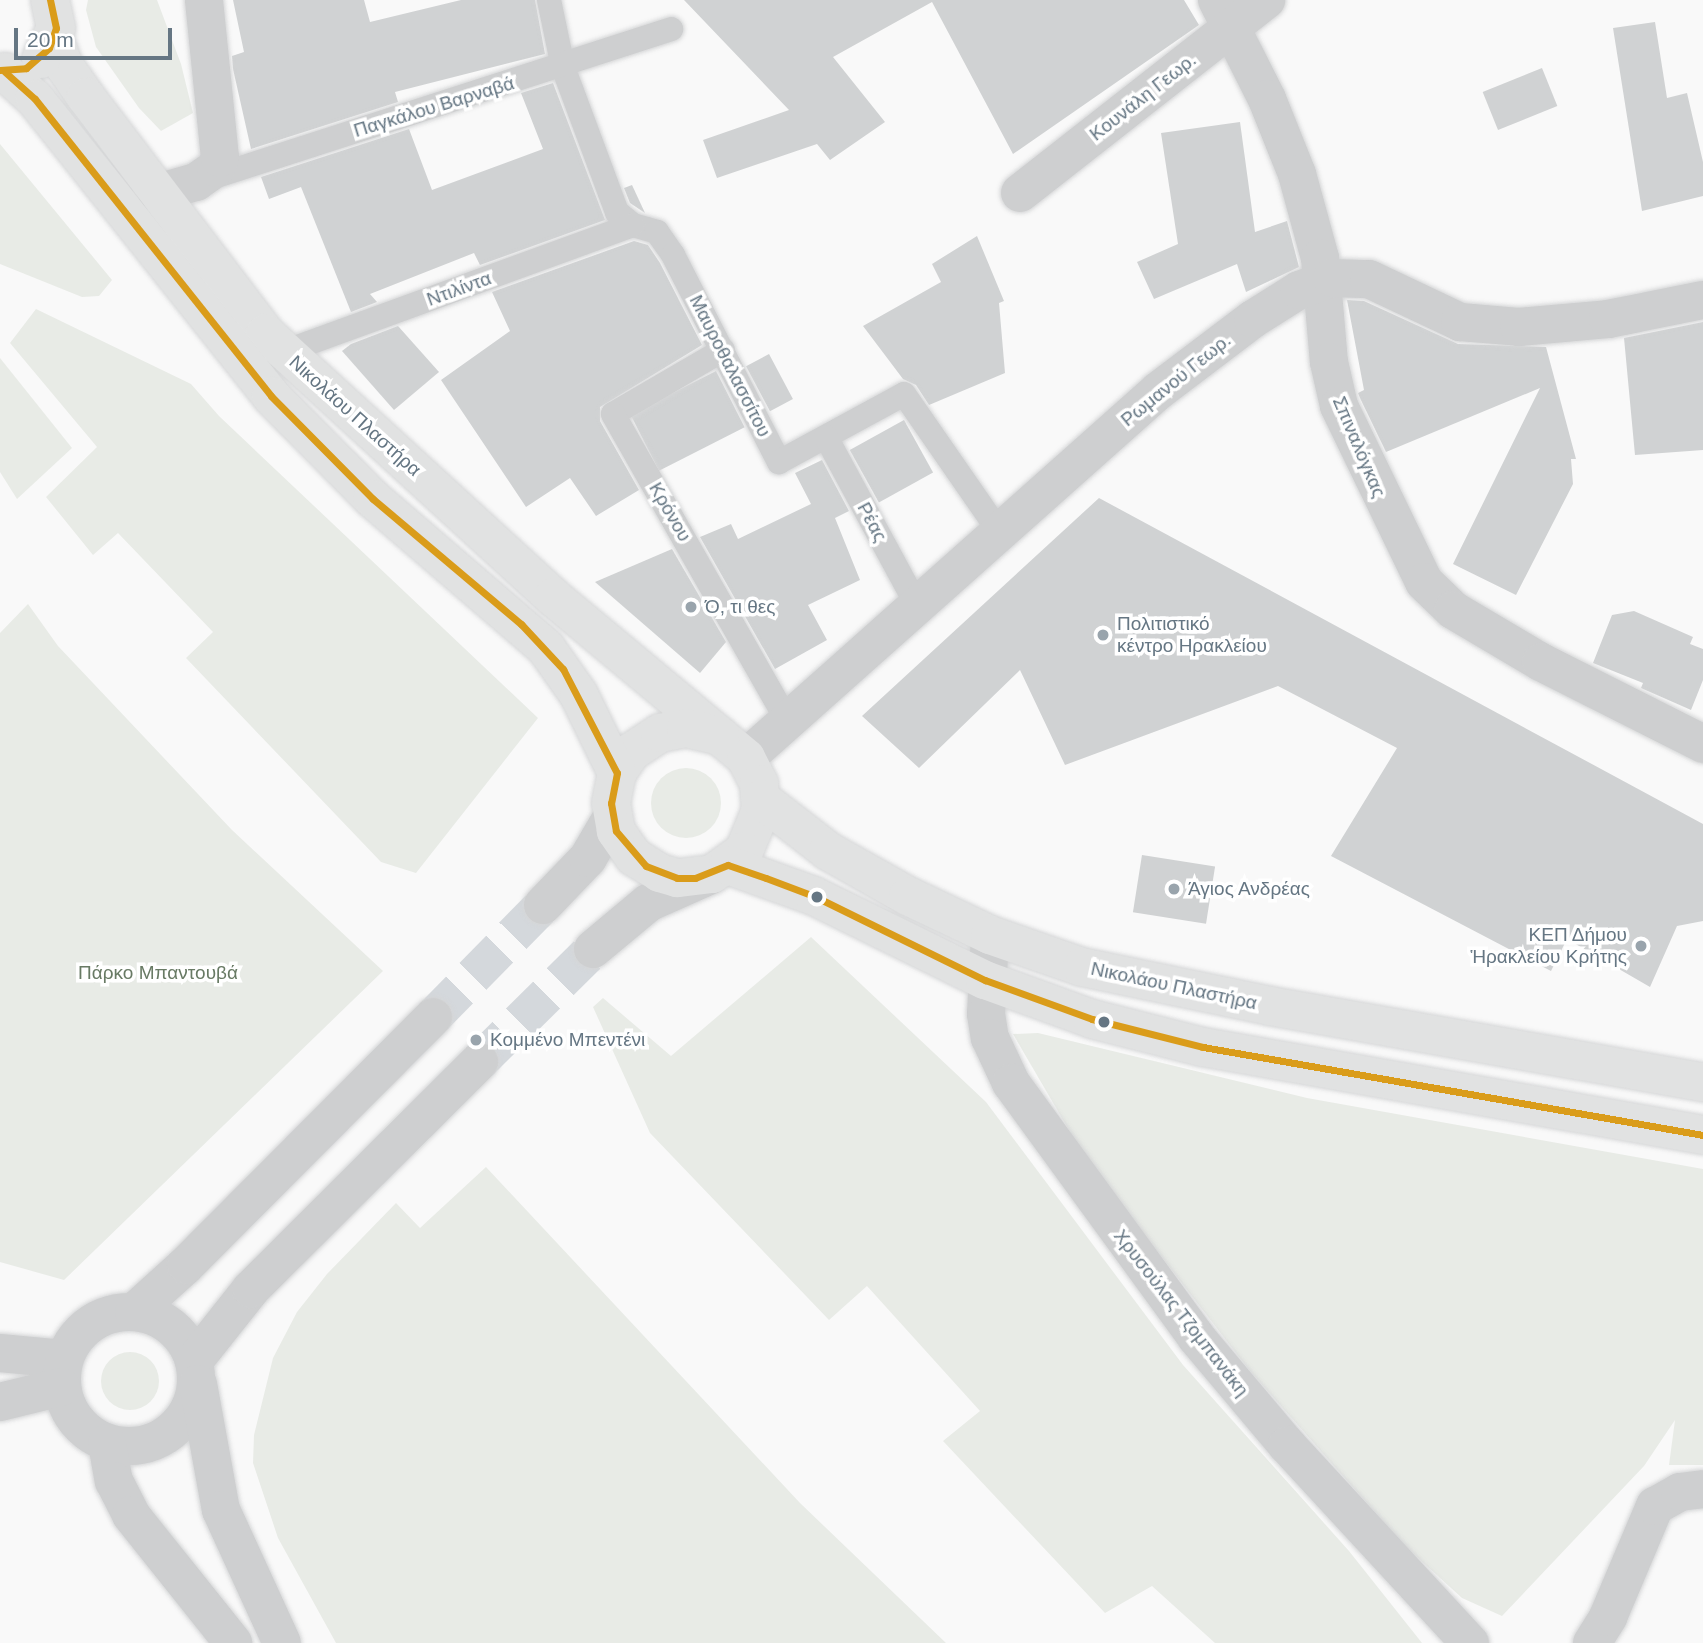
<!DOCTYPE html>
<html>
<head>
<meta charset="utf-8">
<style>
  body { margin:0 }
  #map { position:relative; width:1703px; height:1643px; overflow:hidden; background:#f9f9f9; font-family:Helvetica,sans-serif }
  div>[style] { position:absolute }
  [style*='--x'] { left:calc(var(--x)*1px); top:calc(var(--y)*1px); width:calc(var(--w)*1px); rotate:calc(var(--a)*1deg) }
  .green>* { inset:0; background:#e8ebe6 }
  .round { border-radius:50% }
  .building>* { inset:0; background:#d0d2d3; transform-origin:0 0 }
  .tertiary-tunnel>* { height:38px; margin-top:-19px; transform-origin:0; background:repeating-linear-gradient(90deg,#d4d8dc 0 38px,transparent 0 57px) }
  .roads { filter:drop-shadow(0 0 2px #d5d6d7) drop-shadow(0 0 2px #d5d6d7) }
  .service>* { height:24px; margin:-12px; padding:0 12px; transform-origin:12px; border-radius:12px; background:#cecfd0 }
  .minor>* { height:38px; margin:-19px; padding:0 19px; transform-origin:19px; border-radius:19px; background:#cecfd0 }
  .tertiary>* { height:38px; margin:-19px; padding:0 19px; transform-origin:19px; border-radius:19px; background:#cecfd0 }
  .tertiary>.ring { margin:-19px; padding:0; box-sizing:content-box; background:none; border:38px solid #cecfd0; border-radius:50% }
  .secondary>* { height:38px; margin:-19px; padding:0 19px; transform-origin:19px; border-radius:19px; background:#e1e2e2 }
  .bus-1>* { height:7px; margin:-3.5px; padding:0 3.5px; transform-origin:3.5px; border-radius:3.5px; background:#da9c1a }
  .dots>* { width:19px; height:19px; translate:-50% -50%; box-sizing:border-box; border:4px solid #fff; border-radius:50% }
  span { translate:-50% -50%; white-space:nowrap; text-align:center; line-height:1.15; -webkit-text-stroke:7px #fff; paint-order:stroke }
  .street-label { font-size:19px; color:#657683 }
  .poi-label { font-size:19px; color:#657683 }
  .left { translate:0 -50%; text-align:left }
  .right { translate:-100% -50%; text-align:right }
  .park-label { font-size:19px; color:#687a64 }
  .scale { position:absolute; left:14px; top:28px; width:158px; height:32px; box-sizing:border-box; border:4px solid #657683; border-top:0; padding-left:9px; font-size:21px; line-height:24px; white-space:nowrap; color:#657683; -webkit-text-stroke:5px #fff; paint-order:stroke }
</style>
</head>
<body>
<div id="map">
  <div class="green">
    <div style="clip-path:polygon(88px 0,157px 0,181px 64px,193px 113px,161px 131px,139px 108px,96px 47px,86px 10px)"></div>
    <div style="clip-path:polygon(0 144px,112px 280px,99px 296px,82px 297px,0 264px)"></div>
    <div style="clip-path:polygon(36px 309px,191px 384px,219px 416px,538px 718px,416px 873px,381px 862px,186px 658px,213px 632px,118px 533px,93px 555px,46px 497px,97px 447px,10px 343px)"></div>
    <div style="clip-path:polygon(0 358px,72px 448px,17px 499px,0 472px)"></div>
    <div style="clip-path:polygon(28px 604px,58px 646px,232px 830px,383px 971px,64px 1280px,0 1262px,0 633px)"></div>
    <div class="round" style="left:651px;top:768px;width:70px;height:70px"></div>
    <div style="clip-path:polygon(811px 937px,986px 1102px,1183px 1365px,1349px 1551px,1422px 1643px,1215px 1643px,1152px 1586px,1105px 1613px,943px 1441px,980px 1411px,867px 1286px,829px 1320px,650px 1133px,593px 1007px,603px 998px,671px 1056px)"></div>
    <div style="clip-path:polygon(1038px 1033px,1307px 1098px,1703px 1169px,1703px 1465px,1669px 1465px,1675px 1420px,1644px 1466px,1502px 1616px,1462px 1598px,1405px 1546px,1250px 1371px,1123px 1207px,1073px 1137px,1013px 1034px)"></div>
    <div style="clip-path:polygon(486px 1167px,800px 1503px,946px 1643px,336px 1643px,278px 1538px,253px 1463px,254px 1435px,273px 1358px,297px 1312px,327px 1274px,396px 1203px,420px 1228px)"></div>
    <div class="round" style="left:101px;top:1352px;width:58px;height:58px"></div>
  </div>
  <div class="building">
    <div style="clip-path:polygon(233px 0,364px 0,370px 22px,461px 0,535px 0,545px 54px,395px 92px,398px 102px,251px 149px,233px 69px,232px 56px,244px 52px)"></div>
    <div style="clip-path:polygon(684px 0,1184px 0,1199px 25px,1013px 154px,932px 2px,833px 57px,885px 122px,830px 160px,817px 144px,717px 178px,703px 140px,789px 110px)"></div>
    <div style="clip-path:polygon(1655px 22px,1667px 98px,1687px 93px,1703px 162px,1703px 196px,1642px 211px,1613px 28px)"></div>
    <div style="left:1542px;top:68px;width:41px;height:64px;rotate:68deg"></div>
    <div style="clip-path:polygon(553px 83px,605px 220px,480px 265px,474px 253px,370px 294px,377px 302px,351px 312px,301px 187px,269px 199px,261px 177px,409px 129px,432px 190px,543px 149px,521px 93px)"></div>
    <div style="clip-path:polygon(1240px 122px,1255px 232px,1287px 221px,1299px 267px,1246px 292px,1237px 264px,1154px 299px,1137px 262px,1178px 244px,1161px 133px)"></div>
    <div style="clip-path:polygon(632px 185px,645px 213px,630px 203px,624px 188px)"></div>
    <div style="clip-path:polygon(977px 236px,1004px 301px,999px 303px,1005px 373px,929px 405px,916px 385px,903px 379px,863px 326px,941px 282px,932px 264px)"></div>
    <div style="clip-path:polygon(634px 241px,648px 245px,660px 263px,702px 345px,600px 407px,600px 421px,639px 490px,596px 516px,570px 478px,526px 507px,441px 380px,510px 331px,492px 292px)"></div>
    <div style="clip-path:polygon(1347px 300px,1364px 301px,1458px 344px,1546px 347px,1576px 459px,1571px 459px,1573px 484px,1516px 595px,1453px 564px,1540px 388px,1386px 452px,1360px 398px,1358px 393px,1364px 390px)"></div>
    <div style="clip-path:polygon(1703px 322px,1703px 450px,1635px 455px,1624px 338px)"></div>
    <div style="clip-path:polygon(398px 326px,439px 372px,394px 410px,342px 351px,351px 344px)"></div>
    <div style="left:769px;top:354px;width:51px;height:26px;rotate:62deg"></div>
    <div style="left:716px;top:371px;width:63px;height:96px;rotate:63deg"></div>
    <div style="left:904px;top:420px;width:60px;height:62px;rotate:61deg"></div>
    <div style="clip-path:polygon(822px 460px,849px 511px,835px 518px,860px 580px,808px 605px,827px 640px,775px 669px,700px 537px,731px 524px,738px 539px,811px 504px,795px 473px)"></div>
    <div style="clip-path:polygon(1099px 498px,1703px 824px,1703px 921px,1677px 926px,1650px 987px,1567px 939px,1551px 971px,1331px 856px,1397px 748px,1278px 686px,1065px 765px,1020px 670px,919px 768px,862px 716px)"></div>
    <div style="clip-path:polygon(672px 549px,726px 642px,700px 673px,595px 582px)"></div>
    <div style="clip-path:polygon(1634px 611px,1693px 637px,1690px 644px,1703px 649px,1703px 680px,1691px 710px,1641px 688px,1643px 683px,1593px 663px,1612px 615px)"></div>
    <div style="left:1142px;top:855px;width:74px;height:58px;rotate:9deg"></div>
  </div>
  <div class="tertiary-tunnel">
    <div style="--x:433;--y:1017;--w:157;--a:-45.5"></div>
    <div style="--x:479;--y:1062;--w:161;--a:-44.7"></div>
  </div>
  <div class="roads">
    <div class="service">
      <div style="--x:549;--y:0;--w:68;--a:78.2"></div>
      <div style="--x:563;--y:67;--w:155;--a:69.6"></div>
      <div style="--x:617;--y:212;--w:21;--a:39"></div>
      <div style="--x:633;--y:225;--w:25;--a:16"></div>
      <div style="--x:657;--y:232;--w:28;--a:55"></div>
      <div style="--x:673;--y:255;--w:233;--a:62.9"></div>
      <div style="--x:779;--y:462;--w:142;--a:-28.5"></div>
      <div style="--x:904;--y:394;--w:170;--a:55.3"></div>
      <div style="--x:204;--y:180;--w:491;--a:-17.9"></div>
      <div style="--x:723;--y:350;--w:127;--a:149.8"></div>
      <div style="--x:613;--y:414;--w:354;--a:60.4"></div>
      <div style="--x:284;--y:352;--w:371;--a:-20"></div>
      <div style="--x:826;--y:437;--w:193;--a:61.6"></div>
    </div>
    <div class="minor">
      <div style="--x:1217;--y:0;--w:111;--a:63.2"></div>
      <div style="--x:1267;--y:99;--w:81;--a:68.2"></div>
      <div style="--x:1297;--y:174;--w:87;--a:74.7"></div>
      <div style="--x:1320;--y:258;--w:104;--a:85.1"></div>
      <div style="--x:1329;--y:362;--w:45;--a:77.2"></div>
      <div style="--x:1339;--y:406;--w:195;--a:64.2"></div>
      <div style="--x:1424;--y:582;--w:40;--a:44"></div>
      <div style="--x:1453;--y:610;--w:102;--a:30.6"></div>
      <div style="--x:1541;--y:662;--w:182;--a:26.8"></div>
      <div style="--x:157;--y:193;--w:41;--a:-15.8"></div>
      <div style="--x:196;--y:182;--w:24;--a:-35"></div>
      <div style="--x:216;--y:168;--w:11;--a:-68"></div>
      <div style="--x:220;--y:158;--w:159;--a:-95.8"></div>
      <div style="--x:1020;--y:193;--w:313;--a:-38.1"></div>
      <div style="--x:746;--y:758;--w:552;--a:-41.69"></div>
      <div style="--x:1158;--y:391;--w:119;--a:-37.2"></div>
      <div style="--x:1253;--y:319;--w:54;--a:-32.2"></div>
      <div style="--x:1299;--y:290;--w:35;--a:-20"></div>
      <div style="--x:1332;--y:278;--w:37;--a:2"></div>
      <div style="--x:1369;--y:279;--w:101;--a:25.3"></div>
      <div style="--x:1460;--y:322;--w:59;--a:4.8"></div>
      <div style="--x:1519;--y:327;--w:89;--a:-5.1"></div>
      <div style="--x:1608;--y:319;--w:97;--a:-11.3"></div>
      <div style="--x:990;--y:935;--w:79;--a:92.9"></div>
      <div style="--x:986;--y:1014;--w:24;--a:81"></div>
      <div style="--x:990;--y:1038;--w:50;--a:65"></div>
      <div style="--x:1011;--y:1083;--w:314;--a:53.9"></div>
      <div style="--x:1196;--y:1337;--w:141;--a:49.9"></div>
      <div style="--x:1287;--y:1445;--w:270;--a:47.3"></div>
      <div style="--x:0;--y:1353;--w:64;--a:5.4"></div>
      <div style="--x:1592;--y:1643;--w:31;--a:-58"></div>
      <div style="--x:1608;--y:1617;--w:121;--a:-67.1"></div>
      <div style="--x:1655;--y:1506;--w:29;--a:-29"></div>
      <div style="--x:1680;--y:1492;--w:23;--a:-7"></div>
    </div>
    <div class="tertiary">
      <div style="--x:543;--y:905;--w:65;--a:-46.2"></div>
      <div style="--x:588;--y:858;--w:48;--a:-59.7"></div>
      <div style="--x:593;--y:949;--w:72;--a:-39.9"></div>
      <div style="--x:648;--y:903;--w:69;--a:-24"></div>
      <div class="ring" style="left:62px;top:1312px;width:96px;height:96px"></div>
      <div style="--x:134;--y:1312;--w:70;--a:-42.1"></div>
      <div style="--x:186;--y:1265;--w:350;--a:-45.1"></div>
      <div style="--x:194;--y:1361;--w:92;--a:-51.6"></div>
      <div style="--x:251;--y:1289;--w:322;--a:-44.9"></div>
      <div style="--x:198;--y:1384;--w:128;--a:79.7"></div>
      <div style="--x:221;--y:1510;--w:146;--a:65.4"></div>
      <div style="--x:0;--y:1402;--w:63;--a:-13.8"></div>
      <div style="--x:107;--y:1443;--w:39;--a:80"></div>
      <div style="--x:114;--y:1481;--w:38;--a:63"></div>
      <div style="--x:131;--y:1515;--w:164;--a:51.4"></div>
    </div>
    <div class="secondary">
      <div style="--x:54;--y:38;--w:28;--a:71"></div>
      <div style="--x:63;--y:64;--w:40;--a:55.1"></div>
      <div style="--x:86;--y:97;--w:296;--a:52.8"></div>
      <div style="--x:265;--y:333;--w:391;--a:42.5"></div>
      <div style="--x:553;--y:597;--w:251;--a:39.8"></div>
      <div style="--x:746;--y:758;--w:29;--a:63"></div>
      <div style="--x:759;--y:784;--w:26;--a:86"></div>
      <div style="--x:761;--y:810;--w:44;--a:112.5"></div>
      <div style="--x:744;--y:851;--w:39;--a:144"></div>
      <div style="--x:712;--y:874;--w:35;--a:173"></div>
      <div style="--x:677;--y:878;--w:18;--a:-164"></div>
      <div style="--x:660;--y:873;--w:31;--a:-148"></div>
      <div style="--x:634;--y:857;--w:32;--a:-125"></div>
      <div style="--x:616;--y:831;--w:28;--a:-100"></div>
      <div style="--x:611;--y:803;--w:31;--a:-79"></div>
      <div style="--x:617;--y:773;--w:25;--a:-56"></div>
      <div style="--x:631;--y:752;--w:35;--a:-33"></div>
      <div style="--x:660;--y:733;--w:26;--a:-11"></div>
      <div style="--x:686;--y:728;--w:35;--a:13"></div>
      <div style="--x:41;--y:59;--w:34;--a:-64"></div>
      <div style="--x:56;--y:28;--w:29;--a:-102"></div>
      <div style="--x:5;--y:72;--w:40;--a:42"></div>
      <div style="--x:35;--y:99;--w:379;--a:51.5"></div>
      <div style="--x:271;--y:396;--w:145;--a:45.3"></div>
      <div style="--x:373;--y:499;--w:228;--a:40.7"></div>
      <div style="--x:546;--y:648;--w:57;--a:54.9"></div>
      <div style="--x:579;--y:695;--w:87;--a:64"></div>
      <div style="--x:761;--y:799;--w:85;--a:37.8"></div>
      <div style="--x:828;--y:851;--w:92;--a:29.4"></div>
      <div style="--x:908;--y:896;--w:91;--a:25.4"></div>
      <div style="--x:990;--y:935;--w:97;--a:19.2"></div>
      <div style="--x:1082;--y:967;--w:192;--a:11.7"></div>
      <div style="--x:1270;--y:1006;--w:440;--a:10"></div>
      <div style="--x:728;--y:865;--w:91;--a:19.8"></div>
      <div style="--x:814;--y:896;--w:191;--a:26.2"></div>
      <div style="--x:985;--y:980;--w:114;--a:20"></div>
      <div style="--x:1092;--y:1019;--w:114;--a:14.2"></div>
      <div style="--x:1203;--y:1047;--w:508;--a:9.98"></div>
    </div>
  </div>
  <div class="bus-1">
    <div style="--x:0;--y:70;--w:26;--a:-4"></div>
    <div style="--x:26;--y:68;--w:30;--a:-41"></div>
    <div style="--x:49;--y:48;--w:21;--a:-71"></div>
    <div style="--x:56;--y:28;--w:29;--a:-102"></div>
    <div style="--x:5;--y:72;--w:40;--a:42"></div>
    <div style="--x:35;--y:99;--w:379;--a:51.5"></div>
    <div style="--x:271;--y:396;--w:145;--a:45.3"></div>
    <div style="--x:373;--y:499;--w:194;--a:40.2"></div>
    <div style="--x:521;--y:624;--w:62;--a:47"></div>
    <div style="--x:563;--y:669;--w:117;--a:62.6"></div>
    <div style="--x:617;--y:773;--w:31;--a:101"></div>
    <div style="--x:611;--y:803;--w:28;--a:80"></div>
    <div style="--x:616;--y:831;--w:46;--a:49.4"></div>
    <div style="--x:646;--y:866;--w:33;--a:21"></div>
    <div style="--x:677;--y:878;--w:18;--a:0"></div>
    <div style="--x:695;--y:878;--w:35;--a:-22"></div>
    <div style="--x:728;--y:865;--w:40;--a:18.9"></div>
    <div style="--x:766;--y:878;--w:51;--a:20.6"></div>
    <div style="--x:814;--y:896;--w:191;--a:26.2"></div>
    <div style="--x:985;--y:980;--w:114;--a:20"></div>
    <div style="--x:1092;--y:1019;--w:114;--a:14.2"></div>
    <div style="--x:1203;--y:1047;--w:508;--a:9.98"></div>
  </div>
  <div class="dots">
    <div style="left:691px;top:607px;background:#99a4ac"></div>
    <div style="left:1103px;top:635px;background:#99a4ac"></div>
    <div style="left:1174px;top:889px;background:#99a4ac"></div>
    <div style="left:817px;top:897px;background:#657683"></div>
    <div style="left:1641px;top:946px;background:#99a4ac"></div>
    <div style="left:1104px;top:1022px;background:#657683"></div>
    <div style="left:476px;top:1040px;background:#99a4ac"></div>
  </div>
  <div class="street-label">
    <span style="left:1143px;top:97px;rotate:-38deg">Κουνάλη Γεωρ.</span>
    <span style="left:434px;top:107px;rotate:-17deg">Παγκάλου Βαρναβά</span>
    <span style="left:459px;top:289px;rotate:-20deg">Ντιλίντα</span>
    <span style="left:730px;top:366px;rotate:63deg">Μαυροθαλασσίτου</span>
    <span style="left:1176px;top:380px;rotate:-39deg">Ρωμανού Γεωρ.</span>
    <span style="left:355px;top:416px;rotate:42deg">Νικολάου Πλαστήρα</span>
    <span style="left:1359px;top:447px;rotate:67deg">Σπιναλόγκας</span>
    <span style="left:670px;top:512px;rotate:60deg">Κρόνου</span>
    <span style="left:872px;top:522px;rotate:62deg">Ρέας</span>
    <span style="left:1174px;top:986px;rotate:12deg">Νικολάου Πλαστήρα</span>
    <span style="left:1181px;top:1313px;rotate:52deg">Χρυσούλας Τζομπανάκη</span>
  </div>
  <div class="poi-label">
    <span class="left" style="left:705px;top:607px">Ό, τι θες</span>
    <span class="left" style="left:1117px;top:635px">Πολιτιστικό<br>κέντρο Ηρακλείου</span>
    <span class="left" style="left:1188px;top:889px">Άγιος Ανδρέας</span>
    <span class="right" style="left:1627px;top:946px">ΚΕΠ Δήμου<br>Ἡρακλείου Κρήτης</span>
    <span class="left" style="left:490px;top:1040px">Κομμένο Μπεντένι</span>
  </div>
  <div class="park-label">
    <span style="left:158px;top:973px">Πάρκο Μπαντουβά</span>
  </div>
  <div class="scale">20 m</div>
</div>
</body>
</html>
